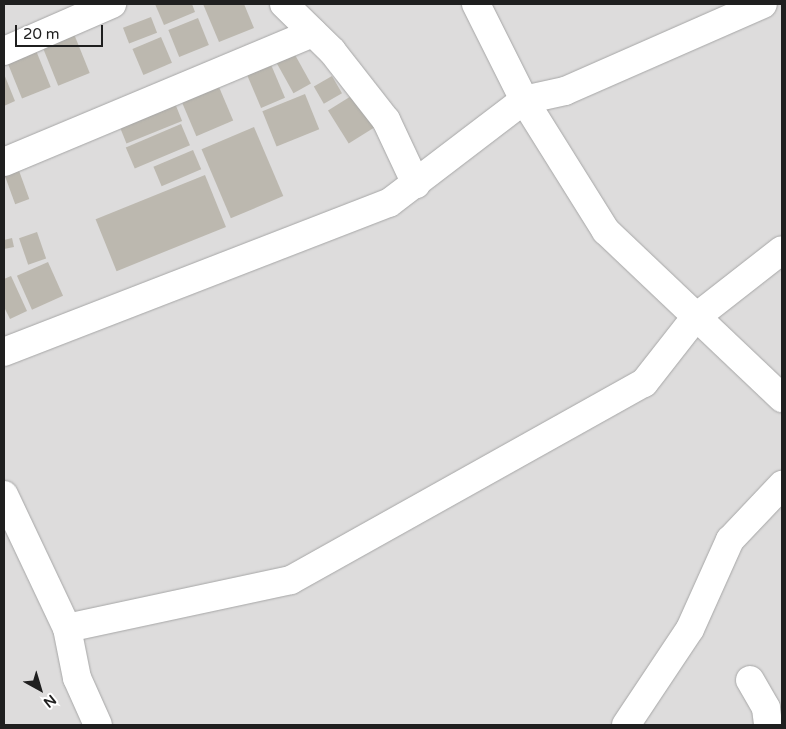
<!DOCTYPE html>
<html>
<head>
<meta charset="utf-8">
<style>
  body { margin:0 }
  #map { position:relative; width:786px; height:729px; overflow:hidden; background:#efefe5; font-family:"Varela Round",sans-serif }
  div>[style] { position:absolute }
  [style*='--x'] { left:calc(var(--x)*1px); top:calc(var(--y)*1px); width:calc(var(--w)*1px); rotate:calc(var(--a)*1deg) }
  .residential>* { inset:0; background:#dddcdc; transform-origin:0 0 }
  .building>* { inset:0; background:#bcb8af; transform-origin:0 0 }
  .roads { filter:drop-shadow(0 0 1px #a6a6a6) drop-shadow(0 0 1px #a6a6a6) }
  .minor>* { height:28px; margin:-14px; padding:0 14px; transform-origin:14px; border-radius:14px; background:#fff }
  span { translate:-50% -50%; white-space:nowrap; text-align:center; line-height:1.15; -webkit-text-stroke:5px #fff; paint-order:stroke }
  .frame { position:absolute; inset:0; border:5px solid #1f1f1f; pointer-events:none }
  .north { position:absolute; left:15px; top:664px; width:50px; height:50px; -webkit-text-stroke:4px #fff; paint-order:stroke; rotate:141deg; font-size:14px; font-weight:700; line-height:20px; text-align:center; color:#1f1f1f }
  .north::after { content:''; display:block; margin:auto; width:18px; height:22px; background:#1f1f1f; clip-path:polygon(50% 0,100% 100%,50% 72%,0 100%) }
  .scale { position:absolute; left:15px; top:25px; width:88px; height:22px; box-sizing:border-box; border:2px solid #1f1f1f; border-top:0; padding-left:6px; font-size:15px; line-height:18px; white-space:nowrap; color:#1f1f1f; -webkit-text-stroke:4px #fff; paint-order:stroke }
</style>
</head>
<body>
<div id="map">
  <div class="residential">
    <div style="left:4px;top:4px;width:778px;height:721px"></div>
  </div>
  <div class="building">
    <div style="clip-path:polygon(155px 4px,192px 4px,195px 12px,164px 25px)"></div>
    <div style="clip-path:polygon(203px 4px,244px 4px,254px 28px,219px 42px)"></div>
    <div style="left:151px;top:17px;width:17px;height:30px;rotate:69deg"></div>
    <div style="left:198px;top:18px;width:29px;height:32px;rotate:68deg"></div>
    <div style="left:74px;top:34px;width:42px;height:34px;rotate:68deg"></div>
    <div style="left:161px;top:37px;width:28px;height:31px;rotate:67deg"></div>
    <div style="left:35px;top:48px;width:42px;height:31px;rotate:68deg"></div>
    <div style="left:294px;top:53px;width:35px;height:20px;rotate:61deg"></div>
    <div style="left:269px;top:60px;width:41px;height:26px;rotate:67deg"></div>
    <div style="clip-path:polygon(4px 74px,15px 101px,4px 106px)"></div>
    <div style="left:332px;top:76px;width:20px;height:21px;rotate:60deg"></div>
    <div style="left:216px;top:80px;width:44px;height:40px;rotate:67deg"></div>
    <div style="left:356px;top:93px;width:39px;height:33px;rotate:58deg"></div>
    <div style="left:305px;top:94px;width:38px;height:46px;rotate:68deg"></div>
    <div style="left:172px;top:96px;width:27px;height:60px;rotate:68deg"></div>
    <div style="left:181px;top:124px;width:23px;height:60px;rotate:67deg"></div>
    <div style="left:254px;top:127px;width:75px;height:57px;rotate:67deg"></div>
    <div style="left:193px;top:150px;width:21px;height:43px;rotate:67deg"></div>
    <div style="left:18px;top:168px;width:33px;height:15px;rotate:70deg"></div>
    <div style="left:205px;top:175px;width:56px;height:118px;rotate:68deg"></div>
    <div style="left:37px;top:232px;width:28px;height:19px;rotate:71deg"></div>
    <div style="clip-path:polygon(12px 238px,14px 247px,4px 249px,4px 240px)"></div>
    <div style="left:48px;top:262px;width:37px;height:34px;rotate:66deg"></div>
    <div style="clip-path:polygon(11px 276px,27px 311px,10px 319px,4px 307px,4px 279px)"></div>
  </div>
  <div class="roads">
    <div class="minor">
      <div style="--x:284;--y:4;--w:67;--a:44.4"></div>
      <div style="--x:332;--y:51;--w:88;--a:52"></div>
      <div style="--x:386;--y:120;--w:71;--a:64.9"></div>
      <div style="--x:476;--y:4;--w:107;--a:63.4"></div>
      <div style="--x:524;--y:100;--w:42;--a:-12.4"></div>
      <div style="--x:565;--y:91;--w:216;--a:-23.7"></div>
      <div style="--x:4;--y:51;--w:118;--a:-23.5"></div>
      <div style="--x:4;--y:162;--w:335;--a:-22.7"></div>
      <div style="--x:4;--y:352;--w:413;--a:-21.2"></div>
      <div style="--x:389;--y:203;--w:170;--a:-37.3"></div>
      <div style="--x:524;--y:100;--w:155;--a:58"></div>
      <div style="--x:606;--y:231;--w:243;--a:43.5"></div>
      <div style="--x:4;--y:495;--w:147;--a:64.7"></div>
      <div style="--x:67;--y:628;--w:229;--a:-12.1"></div>
      <div style="--x:291;--y:580;--w:404;--a:-29.2"></div>
      <div style="--x:644;--y:383;--w:83;--a:-51.9"></div>
      <div style="--x:695;--y:318;--w:110;--a:-38"></div>
      <div style="--x:67;--y:628;--w:51;--a:78.7"></div>
      <div style="--x:77;--y:678;--w:51;--a:65.9"></div>
      <div style="--x:750;--y:680;--w:32;--a:60"></div>
      <div style="--x:766;--y:708;--w:17;--a:83"></div>
      <div style="--x:626;--y:725;--w:115;--a:-56.3"></div>
      <div style="--x:690;--y:629;--w:98;--a:-65.8"></div>
      <div style="--x:730;--y:540;--w:76;--a:-46.6"></div>
    </div>
  </div>
  <div class="frame"></div>
  <div class="north">N</div>
  <div class="scale">20 m</div>
</div>
</body>
</html>
